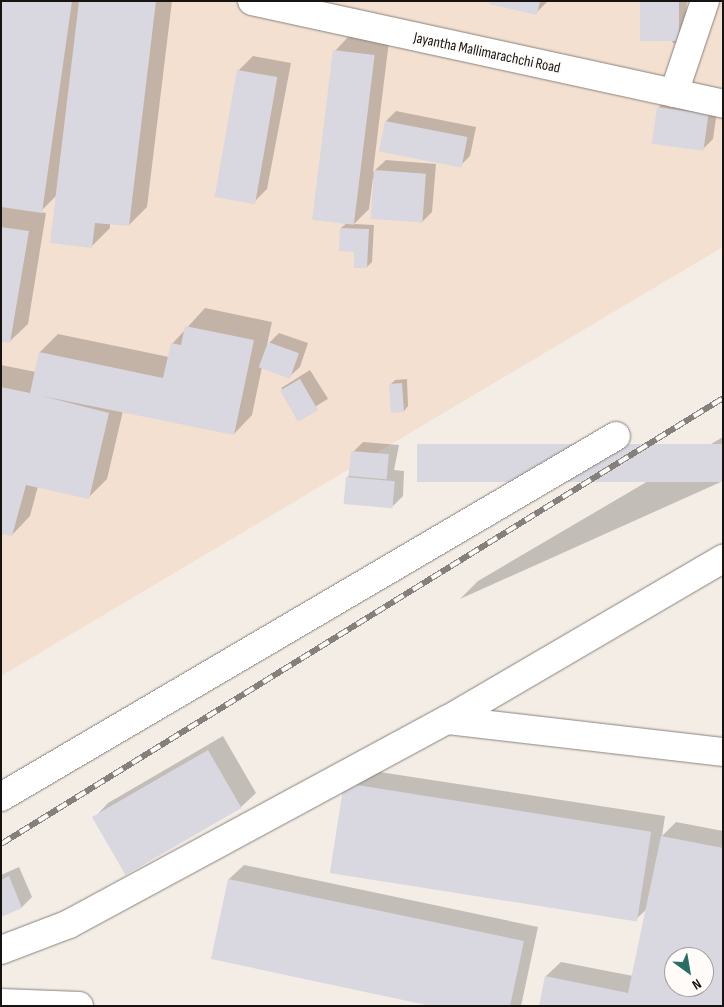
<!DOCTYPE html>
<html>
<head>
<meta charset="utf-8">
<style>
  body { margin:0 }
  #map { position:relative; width:724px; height:1007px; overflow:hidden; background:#f4ede6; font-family:"Sofia Sans Condensed",sans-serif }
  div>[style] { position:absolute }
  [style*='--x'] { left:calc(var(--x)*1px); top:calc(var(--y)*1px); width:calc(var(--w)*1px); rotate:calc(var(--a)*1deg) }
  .industrial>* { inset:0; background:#f4e0d1 }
  .shadow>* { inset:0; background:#0003; transform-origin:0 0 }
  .building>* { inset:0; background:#d9d7e0; transform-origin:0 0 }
  .roads { filter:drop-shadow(0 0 1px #88827c) drop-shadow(0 0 1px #88827c) }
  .minor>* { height:28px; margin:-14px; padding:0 14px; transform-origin:14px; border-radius:14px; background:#fff }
  .rail>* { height:5.5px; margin-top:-2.75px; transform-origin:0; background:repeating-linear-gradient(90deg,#fefbf8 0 11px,#85807b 0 22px); box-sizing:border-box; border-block:1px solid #85807b }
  span { translate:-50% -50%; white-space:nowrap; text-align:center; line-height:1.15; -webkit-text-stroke:4px #fefbf8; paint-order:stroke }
  .street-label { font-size:15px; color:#161311 }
  .frame { position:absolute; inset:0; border:2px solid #161311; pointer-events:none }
  .north { position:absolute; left:664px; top:947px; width:50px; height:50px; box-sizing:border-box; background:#fefbf8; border:1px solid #a19e9c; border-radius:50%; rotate:148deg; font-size:14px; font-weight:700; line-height:20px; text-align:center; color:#161311 }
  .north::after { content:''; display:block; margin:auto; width:18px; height:22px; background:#2a6e61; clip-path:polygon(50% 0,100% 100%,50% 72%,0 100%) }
</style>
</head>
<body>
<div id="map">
  <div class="industrial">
    <div style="clip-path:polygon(1px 1px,723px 1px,723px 247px,1px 676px)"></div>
  </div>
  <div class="shadow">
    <div style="clip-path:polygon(1px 1px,172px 1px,147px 207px,129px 225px,110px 223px,110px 228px,91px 247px,57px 195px,40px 212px,46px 213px,28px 324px,9px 342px,1px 341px)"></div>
    <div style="clip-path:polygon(491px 1px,548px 1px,536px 13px)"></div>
    <div style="clip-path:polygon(641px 1px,687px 1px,684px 34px,674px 44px)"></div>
    <div style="clip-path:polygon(349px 36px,389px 41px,373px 172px,386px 160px,436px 164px,432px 212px,422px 222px,373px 178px,369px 209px,354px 224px,374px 225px,372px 262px,367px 267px,341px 228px,347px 223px,335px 51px)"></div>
    <div style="clip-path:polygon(253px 56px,291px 63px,267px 189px,253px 203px,238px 71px)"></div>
    <div style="clip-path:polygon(668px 98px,718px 104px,713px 139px,703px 149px,658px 108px)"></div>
    <div style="clip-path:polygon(396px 111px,476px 127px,470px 156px,460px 166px,386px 121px)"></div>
    <div style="clip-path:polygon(205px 308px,272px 322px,267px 345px,279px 333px,308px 343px,300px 367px,290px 376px,262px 367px,252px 415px,234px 434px,123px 411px,107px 479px,88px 498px,38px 486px,30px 516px,12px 535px,1px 533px,1px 365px,36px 372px,40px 352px,58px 334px,169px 357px,172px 344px)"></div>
    <div style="left:310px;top:370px;width:34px;height:34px;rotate:58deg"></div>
    <div style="clip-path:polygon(407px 379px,408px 406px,404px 411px,391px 384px,395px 380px)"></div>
    <div style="clip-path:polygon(723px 437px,723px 481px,460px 599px,478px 581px)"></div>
    <div style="clip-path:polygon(363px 442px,399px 445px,394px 470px,404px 471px,403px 496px,393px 506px,348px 478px,353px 452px)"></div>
    <div style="clip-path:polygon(223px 736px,256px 793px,241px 807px,94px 818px,108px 803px)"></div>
    <div style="clip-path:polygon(evenodd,360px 769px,665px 816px,662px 836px,676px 822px,723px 831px,723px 1006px,540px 1006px,546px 976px,561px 962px,633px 976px,647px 909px,636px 919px,331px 872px,360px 769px,674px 957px,704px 957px,704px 987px,674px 987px,674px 957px)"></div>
    <div style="clip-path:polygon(244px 865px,538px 927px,521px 1006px,437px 1006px,212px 958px,229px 879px)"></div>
    <div style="clip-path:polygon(19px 867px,32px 897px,22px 907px,1px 916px,1px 875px)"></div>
  </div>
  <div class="building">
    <div style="clip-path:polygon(1px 1px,72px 1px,42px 213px,1px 207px)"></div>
    <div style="clip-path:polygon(79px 1px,156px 1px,129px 226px,95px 223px,92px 248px,50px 243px)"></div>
    <div style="clip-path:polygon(490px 1px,540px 1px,537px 15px,489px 4px)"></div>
    <div style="left:640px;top:1px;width:39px;height:40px"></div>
    <div style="left:333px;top:50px;width:42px;height:171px;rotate:7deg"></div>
    <div style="left:237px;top:70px;width:41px;height:129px;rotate:10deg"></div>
    <div style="left:657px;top:107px;width:52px;height:37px;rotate:8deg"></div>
    <div style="left:385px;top:121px;width:84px;height:31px;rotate:11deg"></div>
    <div style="left:374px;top:170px;width:52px;height:49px;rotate:4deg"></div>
    <div style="clip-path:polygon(1px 227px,29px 231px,10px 343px,1px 342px)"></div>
    <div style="clip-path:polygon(340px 228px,369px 229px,367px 268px,354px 268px,354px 252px,339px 251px)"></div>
    <div style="clip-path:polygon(185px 326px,254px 340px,234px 435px,42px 396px,109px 413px,89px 499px,26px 485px,12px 536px,1px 534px,1px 387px,30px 393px,39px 352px,163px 378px,171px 343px,181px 345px)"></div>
    <div style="left:268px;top:342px;width:33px;height:27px;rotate:20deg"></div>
    <div style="left:300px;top:379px;width:36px;height:23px;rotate:60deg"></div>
    <div style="left:402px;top:383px;width:29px;height:13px;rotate:86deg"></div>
    <div style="left:723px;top:444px;width:38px;height:306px;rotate:90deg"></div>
    <div style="left:351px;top:451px;width:38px;height:25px;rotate:5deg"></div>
    <div style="left:346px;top:477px;width:49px;height:27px;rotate:5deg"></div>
    <div style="left:208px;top:750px;width:67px;height:134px;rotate:60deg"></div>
    <div style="left:344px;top:783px;width:311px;height:91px;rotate:9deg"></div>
    <div style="clip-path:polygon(evenodd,661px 836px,723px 848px,723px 1006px,539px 1006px,545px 976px,628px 993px,661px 836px,674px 957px,704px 957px,704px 987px,674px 987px,674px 957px)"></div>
    <div style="clip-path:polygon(9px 876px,22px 908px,1px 917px,1px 880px)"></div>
    <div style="clip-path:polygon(228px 879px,524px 941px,510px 1006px,431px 1006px,211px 959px)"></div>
  </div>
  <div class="roads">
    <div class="minor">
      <div style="--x:252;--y:1;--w:482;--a:12.3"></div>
      <div style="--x:674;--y:93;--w:97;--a:-71.4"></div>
      <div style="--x:447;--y:720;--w:278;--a:6.6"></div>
      <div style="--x:1;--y:797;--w:713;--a:-30.41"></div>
      <div style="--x:1;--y:950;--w:73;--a:-20.9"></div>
      <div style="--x:69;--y:924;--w:430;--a:-28.4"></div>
      <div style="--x:447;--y:720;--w:320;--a:-30.3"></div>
      <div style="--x:1;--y:1003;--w:78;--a:2.2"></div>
    </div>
  </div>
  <div class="rail">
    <div style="--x:1;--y:844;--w:849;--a:-31.7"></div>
  </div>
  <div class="street-label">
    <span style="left:487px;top:53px;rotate:12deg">Jayantha Mallimarachchi Road</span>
  </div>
  <div class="frame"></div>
  <div class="north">N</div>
</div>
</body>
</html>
